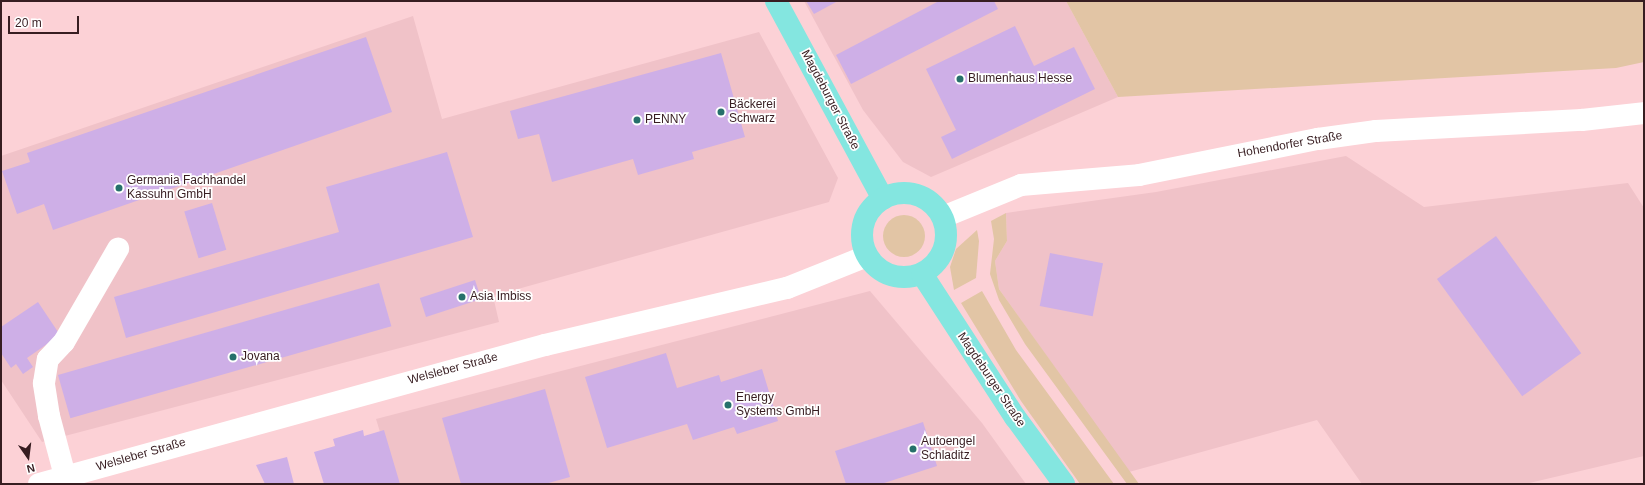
<!DOCTYPE html>
<html>
<head>
<meta charset="utf-8">
<style>
  body { margin:0 }
  #map { position:relative; width:1645px; height:485px; overflow:hidden; background:#fcd1d6; font-family:Arial,sans-serif }
  div>[style] { position:absolute }
  [style*='--x'] { left:calc(var(--x)*1px); top:calc(var(--y)*1px); width:calc(var(--w)*1px); rotate:calc(var(--a)*1deg) }
  .built>* { inset:0; background:#f0c2c8 }
  .green>* { inset:0; background:#e2c5a5 }
  .round { border-radius:50% }
  .building>* { inset:0; background:#ceafe7; transform-origin:0 0 }
  .minor>* { height:22px; margin:-11px; padding:0 11px; transform-origin:11px; border-radius:11px; background:#fff }
  .major>* { height:22px; margin:-11px; padding:0 11px; transform-origin:11px; border-radius:11px; background:#84e6e0 }
  .major>.ring { margin:-11px; padding:0; box-sizing:content-box; background:none; border:22px solid #84e6e0; border-radius:50% }
  .dots>* { width:11px; height:11px; translate:-50% -50%; box-sizing:border-box; border:2px solid #fff; border-radius:50% }
  span { translate:-50% -50%; white-space:nowrap; text-align:center; line-height:1.15; -webkit-text-stroke:3.5px #fff; paint-order:stroke }
  .poi-label { font-size:12px; color:#371d21 }
  .left { translate:0 -50%; text-align:left }
  .street-label { font-size:12px; color:#371d21 }
  .frame { position:absolute; inset:0; border:2px solid #371d21; pointer-events:none }
  .north { position:absolute; left:8px; top:437px; width:40px; height:40px; -webkit-text-stroke:3px #fff; paint-order:stroke; rotate:166deg; font-size:11px; font-weight:700; line-height:16px; text-align:center; color:#371d21 }
  .north::after { content:''; display:block; margin:auto; width:14px; height:18px; background:#371d21; clip-path:polygon(50% 0,100% 100%,50% 72%,0 100%) }
  .scale { position:absolute; left:8px; top:16px; width:71px; height:18px; box-sizing:border-box; border:2px solid #371d21; border-top:0; padding-left:5px; font-size:12px; line-height:14px; white-space:nowrap; color:#371d21; -webkit-text-stroke:3px #fff; paint-order:stroke }
</style>
</head>
<body>
<div id="map">
  <div class="built">
    <div style="clip-path:polygon(804px 1px,1066px 1px,1118px 97px,931px 177px,903px 162px,863px 110px)"></div>
    <div style="clip-path:polygon(413px 16px,442px 119px,759px 32px,838px 178px,829px 202px,493px 296px,499px 322px,42px 442px,1px 380px,1px 156px)"></div>
    <div style="clip-path:polygon(1346px 156px,1424px 207px,1628px 183px,1644px 208px,1644px 456px,1525px 484px,1362px 484px,1317px 420px,1129px 472px,999px 289px,995px 261px,1007px 241px,1006px 213px,1156px 192px)"></div>
    <div style="clip-path:polygon(870px 291px,982px 423px,1026px 484px,396px 484px,376px 419px)"></div>
  </div>
  <div class="green">
    <div style="clip-path:polygon(1066px 1px,1644px 1px,1644px 62px,1616px 68px,1118px 97px)"></div>
    <div style="clip-path:polygon(1006px 213px,1007px 241px,995px 261px,999px 289px,1139px 484px,1127px 484px,1025px 344px,999px 300px,990px 274px,994px 239px,991px 221px)"></div>
    <div class="round" style="left:883px;top:215px;width:42px;height:42px"></div>
    <div style="clip-path:polygon(977px 230px,979px 241px,976px 278px,954px 290px,950px 267px,956px 249px)"></div>
    <div style="clip-path:polygon(982px 291px,1016px 350px,1114px 484px,1080px 484px,1021px 401px,961px 303px)"></div>
  </div>
  <div class="building">
    <div style="clip-path:polygon(806px 1px,838px 1px,814px 14px)"></div>
    <div style="clip-path:polygon(939px 1px,994px 1px,998px 9px,851px 84px,836px 55px)"></div>
    <div style="clip-path:polygon(1015px 26px,1034px 66px,1074px 47px,1095px 89px,952px 159px,941px 137px,956px 130px,926px 69px)"></div>
    <div style="clip-path:polygon(366px 37px,392px 112px,53px 230px,44px 204px,17px 214px,2px 171px,30px 162px,27px 153px)"></div>
    <div style="clip-path:polygon(721px 53px,745px 137px,692px 152px,694px 159px,638px 175px,633px 159px,552px 182px,539px 134px,518px 139px,510px 111px)"></div>
    <div style="clip-path:polygon(447px 152px,473px 237px,126px 338px,114px 297px,339px 232px,326px 187px)"></div>
    <div style="left:212px;top:203px;width:49px;height:29px;rotate:73deg"></div>
    <div style="left:1496px;top:236px;width:145px;height:73px;rotate:54deg"></div>
    <div style="left:1050px;top:253px;width:54px;height:54px;rotate:11deg"></div>
    <div style="left:475px;top:280px;width:20px;height:58px;rotate:72deg"></div>
    <div style="left:379px;top:283px;width:45px;height:334px;rotate:74deg"></div>
    <div style="clip-path:polygon(38px 302px,60px 335px,27px 358px,33px 367px,23px 374px,16px 364px,11px 368px,1px 353px,1px 327px)"></div>
    <div style="clip-path:polygon(666px 353px,677px 388px,719px 375px,721px 382px,762px 369px,778px 421px,737px 434px,734px 427px,693px 440px,687px 424px,607px 448px,585px 377px)"></div>
    <div style="clip-path:polygon(545px 389px,570px 477px,545px 484px,461px 484px,442px 418px)"></div>
    <div style="clip-path:polygon(923px 422px,937px 466px,881px 484px,846px 484px,835px 451px)"></div>
    <div style="clip-path:polygon(363px 430px,364px 436px,384px 430px,400px 484px,324px 484px,314px 452px,335px 446px,333px 439px)"></div>
    <div style="clip-path:polygon(287px 457px,294px 484px,265px 484px,256px 465px)"></div>
  </div>
  <div class="minor">
    <div style="--x:943;--y:217;--w:84;--a:-22.3"></div>
    <div style="--x:1021;--y:185;--w:118;--a:-4.8"></div>
    <div style="--x:1139;--y:175;--w:183;--a:-11.4"></div>
    <div style="--x:1318;--y:139;--w:59;--a:-7.9"></div>
    <div style="--x:1376;--y:131;--w:206;--a:-3.1"></div>
    <div style="--x:1582;--y:120;--w:62;--a:-6.4"></div>
    <div style="--x:65;--y:476;--w:62;--a:-104.9"></div>
    <div style="--x:49;--y:416;--w:33;--a:-99"></div>
    <div style="--x:44;--y:383;--w:24;--a:-81"></div>
    <div style="--x:48;--y:359;--w:23;--a:-47"></div>
    <div style="--x:64;--y:342;--w:108;--a:-59.9"></div>
    <div style="--x:39;--y:484;--w:525;--a:-15.36"></div>
    <div style="--x:545;--y:345;--w:249;--a:-13.3"></div>
    <div style="--x:787;--y:288;--w:86;--a:-21.8"></div>
  </div>
  <div class="major">
    <div style="--x:776;--y:1;--w:225;--a:61.6"></div>
    <div class="ring" style="left:862px;top:193px;width:62px;height:62px"></div>
    <div style="--x:922;--y:274;--w:171;--a:57"></div>
    <div style="--x:1015;--y:417;--w:83;--a:53.8"></div>
  </div>
  <div class="dots">
    <div style="left:960px;top:79px;background:#26706b"></div>
    <div style="left:721px;top:112px;background:#26706b"></div>
    <div style="left:637px;top:120px;background:#26706b"></div>
    <div style="left:119px;top:188px;background:#26706b"></div>
    <div style="left:462px;top:297px;background:#26706b"></div>
    <div style="left:233px;top:357px;background:#26706b"></div>
    <div style="left:728px;top:405px;background:#26706b"></div>
    <div style="left:913px;top:449px;background:#26706b"></div>
  </div>
  <div class="poi-label">
    <span class="left" style="left:968px;top:79px">Blumenhaus Hesse</span>
    <span class="left" style="left:729px;top:112px">Bäckerei<br>Schwarz</span>
    <span class="left" style="left:645px;top:120px">PENNY</span>
    <span class="left" style="left:127px;top:188px">Germania Fachhandel<br>Kassuhn GmbH</span>
    <span class="left" style="left:470px;top:297px">Asia Imbiss</span>
    <span class="left" style="left:241px;top:357px">Jovana</span>
    <span class="left" style="left:736px;top:405px">Energy<br>Systems GmbH</span>
    <span class="left" style="left:921px;top:449px">Autoengel<br>Schladitz</span>
  </div>
  <div class="street-label">
    <span style="left:830px;top:100px;rotate:62deg">Magdeburger Straße</span>
    <span style="left:1290px;top:145px;rotate:-10deg">Hohendorfer Straße</span>
    <span style="left:453px;top:369px;rotate:-15deg">Welsleber Straße</span>
    <span style="left:991px;top:380px;rotate:56deg">Magdeburger Straße</span>
    <span style="left:141px;top:455px;rotate:-16deg">Welsleber Straße</span>
  </div>
  <div class="frame"></div>
  <div class="north">N</div>
  <div class="scale">20 m</div>
</div>
</body>
</html>
